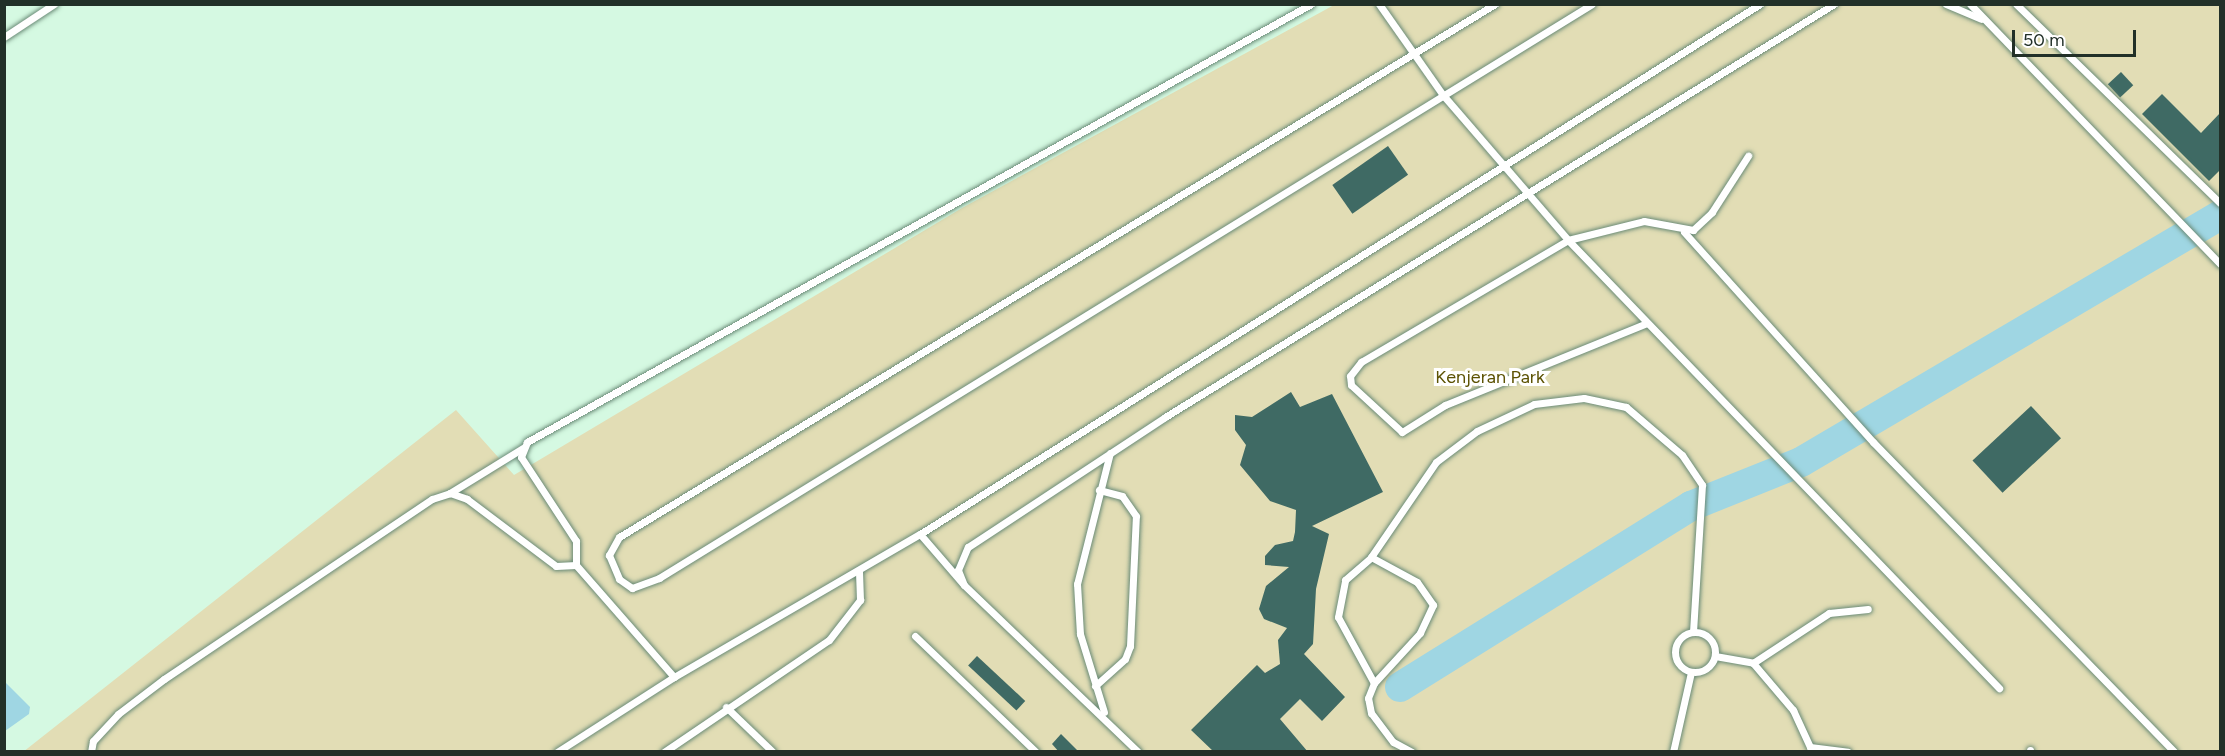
<!DOCTYPE html>
<html>
<head>
<meta charset="utf-8">
<style>
  body { margin:0 }
  #map { position:relative; width:2225px; height:756px; overflow:hidden; background:#d5f9e2; font-family:Figtree,sans-serif }
  div>[style] { position:absolute }
  [style*='--x'] { left:calc(var(--x)*1px); top:calc(var(--y)*1px); width:calc(var(--w)*1px); rotate:calc(var(--a)*1deg) }
  .green>* { inset:0; background:#e2ddb5 }
  .water>* { inset:0; background:#9fd6e3 }
  .river>* { height:30px; margin:-15px; padding:0 15px; transform-origin:15px; border-radius:15px; background:#9fd6e3 }
  .building>* { inset:0; background:#3f6a64; transform-origin:0 0 }
  .roads { filter:drop-shadow(0 0 2px #6a8b77) drop-shadow(0 0 2px #6a8b77) }
  .lane>* { height:7px; margin:-3.5px; padding:0 3.5px; transform-origin:3.5px; border-radius:3.5px; background:#fff }
  .lane>.ring { margin:-3.5px; padding:0; box-sizing:content-box; background:none; border:7px solid #fff; border-radius:50% }
  span { translate:-50% -50%; white-space:nowrap; text-align:center; line-height:1.15; -webkit-text-stroke:6px #fff; paint-order:stroke }
  .park-label { font-size:18px; color:#5c5203 }
  .frame { position:absolute; inset:0; border:6px solid #223028; pointer-events:none }
  .scale { position:absolute; left:2012px; top:30px; width:124px; height:27px; box-sizing:border-box; border:3px solid #223028; border-top:0; padding-left:8px; font-size:18px; line-height:21px; white-space:nowrap; color:#223028; -webkit-text-stroke:4px #fff; paint-order:stroke }
</style>
</head>
<body>
<div id="map">
  <div class="green">
    <div style="clip-path:polygon(1334px 5px,2220px 5px,2220px 751px,23px 752px,456px 410px,514px 475px,962px 208px)"></div>
  </div>
  <div class="water">
    <div style="clip-path:polygon(5px 682px,30px 707px,29px 714px,5px 731px)"></div>
  </div>
  <div class="river">
    <div style="--x:1400;--y:687;--w:343;--a:-31.9"></div>
    <div style="--x:1691;--y:506;--w:118;--a:-21.8"></div>
    <div style="--x:1801;--y:462;--w:486;--a:-30.5"></div>
  </div>
  <div class="building">
    <div style="left:2121px;top:72px;width:18px;height:18px;rotate:47deg"></div>
    <div style="clip-path:polygon(2162px 94px,2201px 133px,2220px 113px,2220px 170px,2209px 181px,2142px 114px)"></div>
    <div style="left:1388px;top:146px;width:35px;height:68px;rotate:55deg"></div>
    <div style="clip-path:polygon(1291px 392px,1300px 407px,1332px 394px,1383px 492px,1312px 526px,1329px 534px,1316px 589px,1313px 644px,1304px 654px,1345px 697px,1322px 721px,1300px 699px,1280px 719px,1308px 752px,1214px 752px,1191px 730px,1257px 665px,1265px 673px,1280px 664px,1278px 640px,1287px 628px,1264px 619px,1259px 609px,1266px 586px,1289px 567px,1265px 565px,1265px 556px,1275px 545px,1293px 541px,1295px 532px,1296px 510px,1270px 501px,1240px 465px,1246px 445px,1235px 430px,1235px 415px,1252px 417px)"></div>
    <div style="left:2031px;top:406px;width:44px;height:80px;rotate:47deg"></div>
    <div style="left:977px;top:656px;width:66px;height:13px;rotate:43deg"></div>
    <div style="clip-path:polygon(1061px 734px,1079px 752px,1059px 752px,1052px 744px)"></div>
  </div>
  <div class="roads">
    <div class="lane">
      <div style="--x:1379;--y:4;--w:111;--a:54.9"></div>
      <div style="--x:1443;--y:95;--w:191;--a:49.2"></div>
      <div style="--x:1568;--y:240;--w:622;--a:46.11"></div>
      <div style="--x:1495;--y:4;--w:1025;--a:148.68"></div>
      <div style="--x:619;--y:537;--w:21;--a:119"></div>
      <div style="--x:609;--y:555;--w:26;--a:67"></div>
      <div style="--x:619;--y:579;--w:16;--a:35"></div>
      <div style="--x:632;--y:588;--w:29;--a:-20"></div>
      <div style="--x:659;--y:578;--w:1095;--a:-31.6"></div>
      <div style="--x:1946;--y:4;--w:38;--a:23"></div>
      <div style="--x:1970;--y:4;--w:361;--a:46.1"></div>
      <div style="--x:2016;--y:4;--w:285;--a:44.3"></div>
      <div style="--x:4;--y:37;--w:60;--a:-33.4"></div>
      <div style="--x:1684;--y:232;--w:283;--a:48"></div>
      <div style="--x:1873;--y:442;--w:432;--a:45.8"></div>
      <div style="--x:1647;--y:323;--w:218;--a:157.9"></div>
      <div style="--x:1445;--y:405;--w:51;--a:147.9"></div>
      <div style="--x:1402;--y:432;--w:69;--a:-137.3"></div>
      <div style="--x:1351;--y:385;--w:9;--a:-96"></div>
      <div style="--x:1350;--y:376;--w:18;--a:-52"></div>
      <div style="--x:1361;--y:362;--w:240;--a:-30.5"></div>
      <div style="--x:1568;--y:240;--w:78;--a:-14"></div>
      <div style="--x:1644;--y:221;--w:50;--a:10.4"></div>
      <div style="--x:1693;--y:230;--w:26;--a:-43"></div>
      <div style="--x:1712;--y:212;--w:67;--a:-57.3"></div>
      <div style="--x:450;--y:493;--w:86;--a:-31.7"></div>
      <div style="--x:920;--y:534;--w:67;--a:49.2"></div>
      <div style="--x:964;--y:585;--w:241;--a:43.8"></div>
      <div style="--x:1371;--y:557;--w:52;--a:28.5"></div>
      <div style="--x:1417;--y:582;--w:28;--a:55"></div>
      <div style="--x:1433;--y:605;--w:31;--a:115"></div>
      <div style="--x:1420;--y:633;--w:68;--a:132.6"></div>
      <div style="--x:964;--y:585;--w:16;--a:-112"></div>
      <div style="--x:958;--y:570;--w:25;--a:-67"></div>
      <div style="--x:968;--y:547;--w:236;--a:-33.4"></div>
      <div style="--x:1165;--y:417;--w:786;--a:-31.69"></div>
      <div class="ring" style="left:1675px;top:632px;width:33px;height:33px"></div>
      <div style="--x:915;--y:636;--w:168;--a:43.8"></div>
      <div style="--x:1715;--y:656;--w:39;--a:10"></div>
      <div style="--x:1753;--y:663;--w:62;--a:49.6"></div>
      <div style="--x:1793;--y:710;--w:41;--a:65.3"></div>
      <div style="--x:1810;--y:747;--w:38;--a:7"></div>
      <div style="--x:1753;--y:663;--w:91;--a:-33.3"></div>
      <div style="--x:1829;--y:613;--w:39;--a:-6"></div>
      <div style="--x:674;--y:677;--w:149;--a:-131.2"></div>
      <div style="--x:576;--y:565;--w:24;--a:-90"></div>
      <div style="--x:576;--y:541;--w:100;--a:-123.2"></div>
      <div style="--x:521;--y:457;--w:16;--a:-68"></div>
      <div style="--x:527;--y:442;--w:898;--a:-29.19"></div>
      <div style="--x:1095;--y:686;--w:40;--a:-42"></div>
      <div style="--x:1125;--y:659;--w:14;--a:-69"></div>
      <div style="--x:1130;--y:646;--w:130;--a:-87.4"></div>
      <div style="--x:1136;--y:516;--w:24;--a:-125"></div>
      <div style="--x:1122;--y:496;--w:24;--a:-165"></div>
      <div style="--x:726;--y:707;--w:65;--a:43.8"></div>
      <div style="--x:1104;--y:712;--w:82;--a:-107.1"></div>
      <div style="--x:1080;--y:634;--w:50;--a:-93.4"></div>
      <div style="--x:1077;--y:584;--w:135;--a:-75.9"></div>
      <div style="--x:91;--y:752;--w:11;--a:-80"></div>
      <div style="--x:93;--y:741;--w:37;--a:-47"></div>
      <div style="--x:118;--y:714;--w:58;--a:-37.3"></div>
      <div style="--x:164;--y:679;--w:323;--a:-33.9"></div>
      <div style="--x:432;--y:499;--w:19;--a:-18"></div>
      <div style="--x:450;--y:493;--w:18;--a:19"></div>
      <div style="--x:467;--y:499;--w:111;--a:37"></div>
      <div style="--x:556;--y:566;--w:20;--a:-3"></div>
      <div style="--x:557;--y:752;--w:139;--a:-32.7"></div>
      <div style="--x:674;--y:677;--w:285;--a:-30.2"></div>
      <div style="--x:920;--y:534;--w:993;--a:-32.25"></div>
      <div style="--x:664;--y:752;--w:199;--a:-34.2"></div>
      <div style="--x:829;--y:640;--w:51;--a:-52.2"></div>
      <div style="--x:860;--y:600;--w:30;--a:-92"></div>
      <div style="--x:1412;--y:752;--w:21;--a:-152"></div>
      <div style="--x:1393;--y:742;--w:36;--a:-127"></div>
      <div style="--x:1371;--y:713;--w:15;--a:-101"></div>
      <div style="--x:1368;--y:698;--w:16;--a:-68"></div>
      <div style="--x:1374;--y:683;--w:75;--a:-118.6"></div>
      <div style="--x:1338;--y:617;--w:38;--a:-79"></div>
      <div style="--x:1345;--y:580;--w:35;--a:-41"></div>
      <div style="--x:1371;--y:557;--w:115;--a:-55.6"></div>
      <div style="--x:1436;--y:462;--w:51;--a:-37.1"></div>
      <div style="--x:1477;--y:431;--w:63;--a:-25.3"></div>
      <div style="--x:1534;--y:404;--w:50;--a:-6.8"></div>
      <div style="--x:1584;--y:398;--w:43;--a:12.1"></div>
      <div style="--x:1626;--y:407;--w:74;--a:40.6"></div>
      <div style="--x:1682;--y:455;--w:36;--a:56"></div>
      <div style="--x:1702;--y:485;--w:147;--a:93.5"></div>
      <div style="--x:1673;--y:752;--w:82;--a:-77.3"></div>
      <div style="--x:2030;--y:752;--w:2;--a:-90"></div>
    </div>
  </div>
  <div class="park-label">
    <span style="left:1490px;top:377px">Kenjeran Park</span>
  </div>
  <div class="frame"></div>
  <div class="scale">50 m</div>
</div>
</body>
</html>
